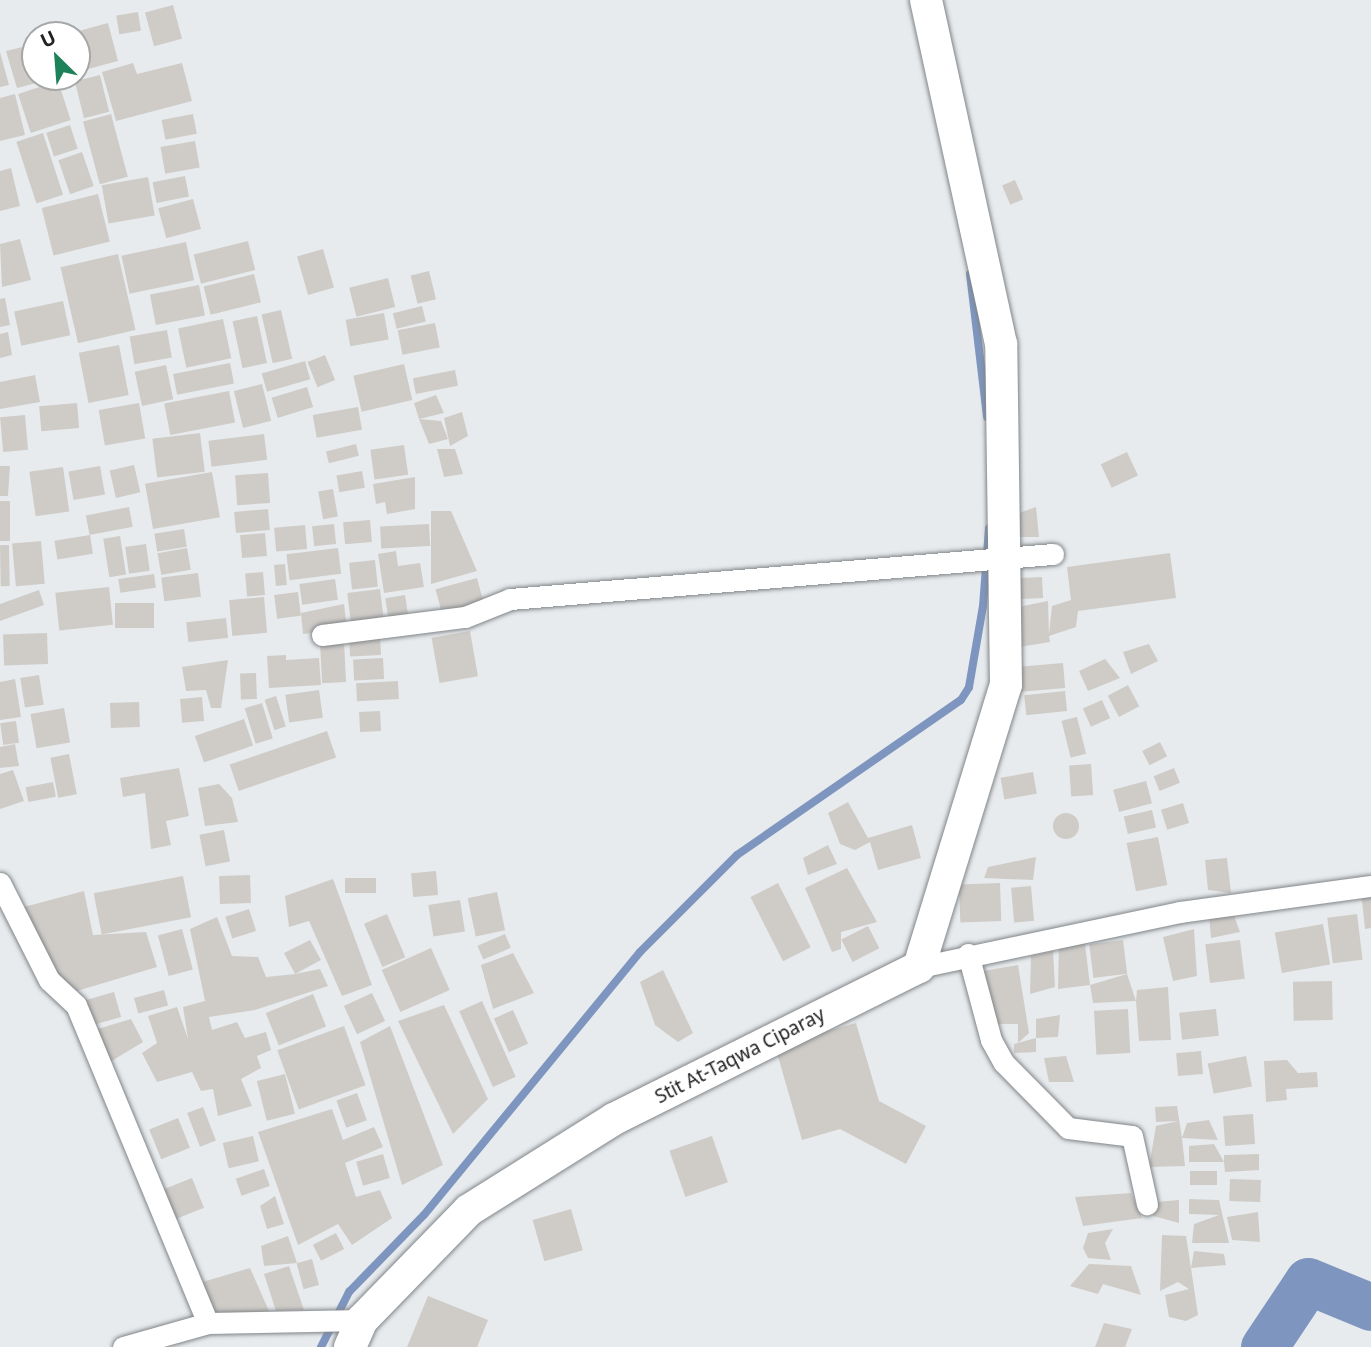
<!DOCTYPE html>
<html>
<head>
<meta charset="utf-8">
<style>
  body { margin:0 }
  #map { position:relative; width:1371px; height:1347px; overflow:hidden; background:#e7ebee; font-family:"Noto Sans",sans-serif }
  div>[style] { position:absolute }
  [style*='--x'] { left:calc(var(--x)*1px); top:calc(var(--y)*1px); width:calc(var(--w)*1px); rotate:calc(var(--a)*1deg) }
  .stream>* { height:8px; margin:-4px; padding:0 4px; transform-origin:4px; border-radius:4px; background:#7e96bf }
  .river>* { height:47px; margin:-23.5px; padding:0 23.5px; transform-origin:23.5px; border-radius:23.5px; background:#7e96bf }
  .building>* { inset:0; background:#cfccc8; transform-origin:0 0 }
  .round { border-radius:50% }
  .roads { filter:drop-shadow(0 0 2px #818588) drop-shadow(0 0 2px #818588) }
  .minor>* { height:21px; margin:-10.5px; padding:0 10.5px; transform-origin:10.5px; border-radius:10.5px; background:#fff }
  .secondary>* { height:32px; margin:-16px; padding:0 16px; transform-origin:16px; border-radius:16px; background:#fff }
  span { translate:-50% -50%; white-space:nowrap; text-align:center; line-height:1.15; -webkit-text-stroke:5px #fff; paint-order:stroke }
  .street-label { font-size:19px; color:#212223 }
  .north { position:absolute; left:21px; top:21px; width:70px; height:70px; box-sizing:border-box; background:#fff; border:2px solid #a6a7a7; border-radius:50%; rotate:335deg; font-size:19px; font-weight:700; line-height:28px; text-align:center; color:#212223 }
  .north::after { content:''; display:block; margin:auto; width:24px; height:32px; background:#1d815a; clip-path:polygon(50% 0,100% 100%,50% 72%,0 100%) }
</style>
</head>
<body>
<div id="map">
  <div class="stream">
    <div style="--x:970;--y:274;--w:144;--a:83.2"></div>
    <div style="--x:321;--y:1347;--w:62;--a:-63"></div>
    <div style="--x:349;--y:1292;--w:107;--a:-45.8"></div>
    <div style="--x:424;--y:1215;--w:340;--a:-50.6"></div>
    <div style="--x:640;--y:952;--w:137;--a:-45"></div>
    <div style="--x:737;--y:855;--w:272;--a:-34.7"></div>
    <div style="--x:961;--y:700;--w:15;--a:-58"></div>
    <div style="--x:969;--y:687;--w:82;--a:-80.2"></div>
    <div style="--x:983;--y:606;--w:78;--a:-85.6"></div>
  </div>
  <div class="river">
    <div style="--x:1264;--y:1347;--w:79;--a:-56.3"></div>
    <div style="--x:1308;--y:1281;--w:68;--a:22.4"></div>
  </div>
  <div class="building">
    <div style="left:173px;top:5px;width:35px;height:29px;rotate:75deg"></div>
    <div style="left:138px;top:12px;width:19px;height:22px;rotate:81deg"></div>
    <div style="clip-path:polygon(108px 23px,118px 61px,77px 72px,77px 35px,68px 34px)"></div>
    <div style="clip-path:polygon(35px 44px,35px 77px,56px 78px,17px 88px,6px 51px)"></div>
    <div style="clip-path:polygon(0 52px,9px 85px,0 87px)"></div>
    <div style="clip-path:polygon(133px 63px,137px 74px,182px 63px,192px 101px,116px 121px,102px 72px)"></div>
    <div style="left:100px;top:75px;width:38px;height:26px;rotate:76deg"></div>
    <div style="left:58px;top:81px;width:41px;height:42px;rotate:72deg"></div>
    <div style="clip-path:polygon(15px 94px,25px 135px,0 141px,0 98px)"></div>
    <div style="left:111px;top:114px;width:65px;height:29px;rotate:75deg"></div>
    <div style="left:193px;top:114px;width:20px;height:32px;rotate:79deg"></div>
    <div style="left:70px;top:125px;width:25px;height:25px;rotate:72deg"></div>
    <div style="left:43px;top:133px;width:65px;height:28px;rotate:72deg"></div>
    <div style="left:195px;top:141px;width:27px;height:35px;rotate:80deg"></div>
    <div style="left:82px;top:152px;width:36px;height:25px;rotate:71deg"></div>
    <div style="clip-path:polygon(11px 168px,20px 206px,0 211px,0 171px)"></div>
    <div style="left:185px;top:176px;width:21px;height:33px;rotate:79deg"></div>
    <div style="left:148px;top:177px;width:39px;height:47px;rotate:80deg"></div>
    <div style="left:1015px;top:180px;width:21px;height:14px;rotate:67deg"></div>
    <div style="left:98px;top:194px;width:49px;height:58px;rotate:76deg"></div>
    <div style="left:193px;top:199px;width:31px;height:36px;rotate:75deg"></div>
    <div style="clip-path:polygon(20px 239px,31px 280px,2px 287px,0 244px)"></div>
    <div style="left:248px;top:241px;width:30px;height:56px;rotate:76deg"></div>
    <div style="left:186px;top:242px;width:39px;height:66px;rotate:78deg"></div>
    <div style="left:323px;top:249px;width:40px;height:27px;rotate:74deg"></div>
    <div style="left:118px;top:254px;width:78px;height:59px;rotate:77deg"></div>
    <div style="left:429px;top:271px;width:29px;height:19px;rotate:76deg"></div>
    <div style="left:254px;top:274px;width:29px;height:52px;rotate:76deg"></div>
    <div style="left:388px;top:278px;width:30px;height:40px;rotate:76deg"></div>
    <div style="left:199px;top:285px;width:31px;height:50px;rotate:79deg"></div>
    <div style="clip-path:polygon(5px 298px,10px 325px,0 327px,0 299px)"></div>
    <div style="left:63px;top:301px;width:35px;height:50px;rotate:78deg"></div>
    <div style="left:422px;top:306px;width:16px;height:30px;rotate:76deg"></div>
    <div style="left:281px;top:310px;width:50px;height:20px;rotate:77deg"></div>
    <div style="left:384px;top:313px;width:27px;height:39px;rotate:80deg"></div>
    <div style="left:257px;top:316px;width:48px;height:25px;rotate:78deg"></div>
    <div style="left:223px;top:319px;width:40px;height:46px;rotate:78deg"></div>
    <div style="left:435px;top:323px;width:25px;height:38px;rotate:79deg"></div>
    <div style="left:167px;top:330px;width:28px;height:38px;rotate:80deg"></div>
    <div style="clip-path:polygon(8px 332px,12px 355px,0 358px,0 334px)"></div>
    <div style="left:119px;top:345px;width:51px;height:41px;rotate:79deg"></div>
    <div style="left:325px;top:355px;width:27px;height:19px;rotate:68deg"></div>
    <div style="left:305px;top:361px;width:19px;height:45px;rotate:74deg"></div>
    <div style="left:230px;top:363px;width:21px;height:58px;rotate:79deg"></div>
    <div style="left:404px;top:364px;width:37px;height:52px;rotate:77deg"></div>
    <div style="left:166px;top:365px;width:35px;height:32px;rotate:78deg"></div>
    <div style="left:455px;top:370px;width:16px;height:43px;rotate:79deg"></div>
    <div style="clip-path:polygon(35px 375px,40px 402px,0 409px,0 382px)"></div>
    <div style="left:262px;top:384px;width:38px;height:29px;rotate:76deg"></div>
    <div style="left:307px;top:387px;width:21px;height:37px;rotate:73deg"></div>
    <div style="left:229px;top:391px;width:32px;height:66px;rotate:79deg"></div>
    <div style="clip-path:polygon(436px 395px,444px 413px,419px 419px,441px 421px,448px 439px,429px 444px,419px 419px,414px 403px)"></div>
    <div style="left:77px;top:403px;width:25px;height:38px;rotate:85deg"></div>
    <div style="left:139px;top:403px;width:36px;height:41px;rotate:80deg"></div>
    <div style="left:358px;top:407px;width:23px;height:46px;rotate:80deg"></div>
    <div style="clip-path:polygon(462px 412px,468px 436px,450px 446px,444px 418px)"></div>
    <div style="left:25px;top:415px;width:35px;height:25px;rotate:85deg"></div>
    <div style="left:200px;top:433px;width:39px;height:48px;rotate:83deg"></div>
    <div style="left:264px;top:434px;width:26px;height:56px;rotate:83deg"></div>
    <div style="left:356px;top:444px;width:12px;height:31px;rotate:76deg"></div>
    <div style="left:404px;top:445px;width:30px;height:34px;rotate:82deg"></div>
    <div style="clip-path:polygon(437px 449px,455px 449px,463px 474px,444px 477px)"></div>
    <div style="left:1127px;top:452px;width:26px;height:29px;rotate:65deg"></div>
    <div style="left:134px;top:465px;width:28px;height:25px;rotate:77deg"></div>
    <div style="clip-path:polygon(0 466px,10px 466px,8px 496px,0 496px)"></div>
    <div style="left:100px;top:466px;width:29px;height:32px;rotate:80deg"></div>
    <div style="left:63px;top:467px;width:45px;height:34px;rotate:82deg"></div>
    <div style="left:362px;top:471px;width:17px;height:26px;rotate:80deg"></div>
    <div style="left:212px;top:472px;width:46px;height:68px;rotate:80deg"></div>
    <div style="left:268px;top:473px;width:30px;height:33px;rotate:86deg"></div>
    <div style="clip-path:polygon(415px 477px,415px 509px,387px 514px,385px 502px,376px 504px,373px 484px)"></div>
    <div style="left:333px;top:489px;width:28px;height:15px;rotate:80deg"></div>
    <div style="left:0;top:501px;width:10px;height:40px"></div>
    <div style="left:129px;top:507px;width:20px;height:44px;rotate:79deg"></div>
    <div style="clip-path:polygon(1036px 507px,1039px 537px,1019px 537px,1019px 513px)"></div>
    <div style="left:268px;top:509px;width:21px;height:34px;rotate:85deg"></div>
    <div style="clip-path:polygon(431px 511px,451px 511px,477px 571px,431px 584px)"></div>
    <div style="left:370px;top:520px;width:22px;height:27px;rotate:85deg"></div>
    <div style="left:334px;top:524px;width:20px;height:22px;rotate:84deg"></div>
    <div style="left:429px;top:524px;width:22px;height:49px;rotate:87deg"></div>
    <div style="left:305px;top:525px;width:24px;height:31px;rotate:85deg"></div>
    <div style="left:184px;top:529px;width:18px;height:30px;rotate:81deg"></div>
    <div style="left:265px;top:533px;width:23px;height:25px;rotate:85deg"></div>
    <div style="left:90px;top:535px;width:19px;height:36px;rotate:81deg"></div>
    <div style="left:120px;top:536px;width:39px;height:17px;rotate:81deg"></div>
    <div style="left:41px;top:541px;width:43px;height:29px;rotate:85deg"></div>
    <div style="left:146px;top:544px;width:27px;height:21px;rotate:82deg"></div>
    <div style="left:9px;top:545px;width:41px;height:9px;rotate:89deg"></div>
    <div style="left:187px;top:548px;width:22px;height:30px;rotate:80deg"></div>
    <div style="left:338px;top:548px;width:26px;height:52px;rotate:83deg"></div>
    <div style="clip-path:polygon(396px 551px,398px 566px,420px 563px,424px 587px,384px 593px,378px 554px)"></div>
    <div style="clip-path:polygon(1170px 553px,1176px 598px,1078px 611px,1076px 627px,1049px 636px,1050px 642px,1019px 647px,1018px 607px,1048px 601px,1049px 634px,1052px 606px,1071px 600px,1067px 567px)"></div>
    <div style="left:375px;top:560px;width:27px;height:26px;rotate:84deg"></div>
    <div style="left:285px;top:564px;width:21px;height:11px;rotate:85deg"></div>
    <div style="left:263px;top:572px;width:23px;height:18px;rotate:85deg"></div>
    <div style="left:198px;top:573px;width:24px;height:37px;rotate:83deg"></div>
    <div style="left:154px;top:574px;width:14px;height:36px;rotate:82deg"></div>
    <div style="left:1042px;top:577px;width:21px;height:26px;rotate:87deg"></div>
    <div style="left:477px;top:578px;width:24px;height:43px;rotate:75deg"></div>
    <div style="left:335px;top:579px;width:21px;height:36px;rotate:82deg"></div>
    <div style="left:109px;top:587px;width:38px;height:54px;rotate:84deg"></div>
    <div style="left:380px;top:589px;width:31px;height:33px;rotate:83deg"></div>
    <div style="clip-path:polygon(39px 590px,44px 605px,0 621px,0 604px)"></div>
    <div style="left:298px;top:592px;width:24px;height:24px;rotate:83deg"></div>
    <div style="left:405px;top:595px;width:20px;height:20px;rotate:81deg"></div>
    <div style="left:264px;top:597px;width:36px;height:35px;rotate:85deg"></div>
    <div style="left:154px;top:603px;width:25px;height:39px;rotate:90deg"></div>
    <div style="clip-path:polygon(344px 604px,347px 629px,303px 634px,301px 613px)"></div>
    <div style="left:226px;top:618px;width:20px;height:40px;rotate:84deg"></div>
    <div style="left:470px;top:631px;width:46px;height:39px;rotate:80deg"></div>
    <div style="left:47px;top:633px;width:31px;height:44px;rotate:88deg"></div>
    <div style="left:380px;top:635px;width:20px;height:31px;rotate:87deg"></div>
    <div style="left:344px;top:642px;width:40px;height:24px;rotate:87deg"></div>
    <div style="clip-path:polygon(1149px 644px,1158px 661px,1131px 674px,1123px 652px)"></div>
    <div style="clip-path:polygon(286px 655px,286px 660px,319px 658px,321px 685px,269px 688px,267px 656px)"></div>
    <div style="left:383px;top:658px;width:21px;height:30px;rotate:87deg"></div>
    <div style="clip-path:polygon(1105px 659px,1120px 678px,1088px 691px,1079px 671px)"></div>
    <div style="clip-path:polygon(228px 660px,221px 708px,211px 708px,206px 690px,186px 691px,182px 667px)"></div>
    <div style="left:1063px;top:663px;width:25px;height:44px;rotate:85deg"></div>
    <div style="left:256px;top:673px;width:26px;height:16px;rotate:88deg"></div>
    <div style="left:39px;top:675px;width:30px;height:19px;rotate:81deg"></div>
    <div style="clip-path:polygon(15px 679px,21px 717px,0 720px,0 682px)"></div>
    <div style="left:398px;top:681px;width:18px;height:42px;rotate:87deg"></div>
    <div style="left:1128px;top:685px;width:24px;height:23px;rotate:62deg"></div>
    <div style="left:319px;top:690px;width:28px;height:34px;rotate:82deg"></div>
    <div style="left:1065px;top:691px;width:20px;height:41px;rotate:84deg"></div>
    <div style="left:276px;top:696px;width:32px;height:12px;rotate:72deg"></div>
    <div style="left:202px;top:697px;width:24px;height:22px;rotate:85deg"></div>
    <div style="left:1102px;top:700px;width:20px;height:21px;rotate:66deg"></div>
    <div style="left:139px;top:702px;width:25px;height:29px;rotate:88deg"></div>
    <div style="left:262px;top:703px;width:37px;height:18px;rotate:73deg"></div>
    <div style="left:64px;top:708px;width:35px;height:34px;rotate:80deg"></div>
    <div style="left:380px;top:711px;width:20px;height:21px;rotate:87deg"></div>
    <div style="left:1077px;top:717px;width:38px;height:16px;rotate:76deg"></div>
    <div style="left:244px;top:719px;width:28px;height:52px;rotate:71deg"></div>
    <div style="left:16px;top:721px;width:22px;height:16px;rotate:82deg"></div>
    <div style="left:327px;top:731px;width:28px;height:103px;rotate:71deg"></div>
    <div style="left:1160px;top:742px;width:16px;height:20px;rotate:63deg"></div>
    <div style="clip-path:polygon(15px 744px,19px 766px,0 768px,0 747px)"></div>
    <div style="left:69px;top:754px;width:41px;height:19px;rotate:79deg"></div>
    <div style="left:1091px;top:764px;width:31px;height:22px;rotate:86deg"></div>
    <div style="clip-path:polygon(179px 768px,189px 816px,166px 821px,171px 845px,151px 849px,145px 793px,123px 797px,120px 778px)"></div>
    <div style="left:1174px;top:768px;width:16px;height:22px;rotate:68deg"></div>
    <div style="clip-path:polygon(13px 770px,24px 801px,0 809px,0 774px)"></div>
    <div style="left:1033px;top:772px;width:22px;height:33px;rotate:80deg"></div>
    <div style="left:1146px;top:781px;width:23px;height:34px;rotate:75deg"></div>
    <div style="left:53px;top:782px;width:15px;height:28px;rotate:79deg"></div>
    <div style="clip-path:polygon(219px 784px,232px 798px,238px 822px,205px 826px,198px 788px)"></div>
    <div style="clip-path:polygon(848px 802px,868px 838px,912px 825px,921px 858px,878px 870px,870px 842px,855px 850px,840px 844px,828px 813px)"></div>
    <div style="left:1183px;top:803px;width:21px;height:23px;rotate:73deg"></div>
    <div style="left:1152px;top:810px;width:18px;height:29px;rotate:77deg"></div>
    <div class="round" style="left:1053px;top:813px;width:26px;height:26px"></div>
    <div style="left:224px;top:830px;width:32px;height:25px;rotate:79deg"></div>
    <div style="left:1158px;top:837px;width:49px;height:32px;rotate:79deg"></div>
    <div style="clip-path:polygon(828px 845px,837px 864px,808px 875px,803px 858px)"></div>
    <div style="clip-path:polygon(1036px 857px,1033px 880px,984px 878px,988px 867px)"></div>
    <div style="clip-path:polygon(1227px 858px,1231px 893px,1208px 890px,1205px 860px)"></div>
    <div style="clip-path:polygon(847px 868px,877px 922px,841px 932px,841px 949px,832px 952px,805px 888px)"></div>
    <div style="left:436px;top:871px;width:24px;height:25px;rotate:85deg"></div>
    <div style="left:250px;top:875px;width:28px;height:31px;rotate:88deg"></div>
    <div style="left:183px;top:876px;width:42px;height:91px;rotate:79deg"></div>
    <div style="left:376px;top:878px;width:15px;height:31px;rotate:90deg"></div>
    <div style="clip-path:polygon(333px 879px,372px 985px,342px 996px,309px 921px,289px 927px,285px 896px)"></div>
    <div style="left:778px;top:883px;width:72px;height:31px;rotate:63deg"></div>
    <div style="left:1000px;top:883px;width:38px;height:41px;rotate:88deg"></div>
    <div style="left:1031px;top:886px;width:35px;height:20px;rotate:85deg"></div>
    <div style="clip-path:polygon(1371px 890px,1371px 928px,1365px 929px,1361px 891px)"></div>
    <div style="clip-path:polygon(84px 891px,93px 935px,146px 932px,157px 967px,77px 991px,61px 985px,24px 907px)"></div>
    <div style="left:497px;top:892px;width:39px;height:30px;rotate:78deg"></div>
    <div style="left:460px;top:900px;width:32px;height:32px;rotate:81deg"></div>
    <div style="left:249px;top:909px;width:23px;height:25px;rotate:72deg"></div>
    <div style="clip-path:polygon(1232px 910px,1240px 932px,1211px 938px,1209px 915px)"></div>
    <div style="left:387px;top:914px;width:47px;height:25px;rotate:67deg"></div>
    <div style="left:1357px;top:914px;width:46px;height:30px;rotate:83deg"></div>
    <div style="clip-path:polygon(217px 917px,232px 956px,258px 957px,266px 977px,295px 974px,284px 953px,310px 940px,321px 960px,295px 974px,320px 969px,328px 986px,255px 1010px,209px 1017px,212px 1030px,237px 1022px,245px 1038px,266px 1032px,271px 1050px,257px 1056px,261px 1068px,241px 1079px,252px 1106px,218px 1116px,213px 1089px,201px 1091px,192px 1072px,157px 1082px,142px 1053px,157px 1043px,148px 1016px,177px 1007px,188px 1039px,183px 1007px,205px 1001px,190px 929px)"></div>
    <div style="left:1323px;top:924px;width:41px;height:49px;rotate:80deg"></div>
    <div style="left:868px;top:926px;width:25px;height:30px;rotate:63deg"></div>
    <div style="left:182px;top:929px;width:42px;height:25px;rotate:75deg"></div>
    <div style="clip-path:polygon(1194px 929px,1197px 976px,1173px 981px,1163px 937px)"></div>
    <div style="left:505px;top:934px;width:15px;height:30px;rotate:67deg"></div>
    <div style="clip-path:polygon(1084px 936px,1090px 985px,1058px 989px,1059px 942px)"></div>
    <div style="left:1123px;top:940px;width:34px;height:34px;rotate:83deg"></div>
    <div style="left:1240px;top:940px;width:39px;height:35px;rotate:83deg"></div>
    <div style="left:431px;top:948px;width:46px;height:54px;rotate:66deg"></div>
    <div style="clip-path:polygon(1053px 951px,1055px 987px,1030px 994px,1031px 956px)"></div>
    <div style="clip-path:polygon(513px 953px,534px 993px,493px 1009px,481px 965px)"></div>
    <div style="clip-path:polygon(1018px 965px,1029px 1033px,1018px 1043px,1018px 1024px,993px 1024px,983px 971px)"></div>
    <div style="clip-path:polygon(663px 970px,693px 1033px,678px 1042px,655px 1025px,640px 982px)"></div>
    <div style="clip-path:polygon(1127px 974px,1136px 1001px,1137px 990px,1168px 987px,1171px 1040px,1139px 1041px,1136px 1001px,1093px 1003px,1090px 985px)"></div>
    <div style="left:1332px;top:981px;width:39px;height:39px;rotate:89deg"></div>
    <div style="left:164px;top:990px;width:16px;height:31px;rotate:75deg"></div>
    <div style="left:114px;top:992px;width:26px;height:29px;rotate:74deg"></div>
    <div style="left:372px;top:993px;width:31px;height:31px;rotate:65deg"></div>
    <div style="left:313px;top:994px;width:35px;height:51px;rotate:68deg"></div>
    <div style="left:482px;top:1001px;width:83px;height:25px;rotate:66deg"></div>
    <div style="clip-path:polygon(444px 1005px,488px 1099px,453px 1134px,398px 1021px)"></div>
    <div style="left:1128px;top:1009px;width:44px;height:34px;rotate:87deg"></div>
    <div style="left:1216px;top:1009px;width:27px;height:37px;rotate:84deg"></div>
    <div style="left:513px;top:1010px;width:37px;height:21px;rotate:66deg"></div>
    <div style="clip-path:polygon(1060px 1015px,1058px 1037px,1036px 1038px,1036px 1052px,1014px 1053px,1014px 1044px,1036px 1038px,1036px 1019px)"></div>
    <div style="clip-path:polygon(131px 1019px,143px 1042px,105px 1065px,91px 1031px)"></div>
    <div style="clip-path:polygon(856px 1023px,879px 1101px,926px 1126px,906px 1164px,840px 1129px,802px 1140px,775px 1046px)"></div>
    <div style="left:344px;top:1026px;width:63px;height:71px;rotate:70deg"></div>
    <div style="clip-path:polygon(390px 1026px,443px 1165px,402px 1185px,360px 1042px)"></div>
    <div style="left:1201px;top:1051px;width:23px;height:25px;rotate:85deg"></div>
    <div style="clip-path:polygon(1066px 1056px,1074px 1082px,1049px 1082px,1044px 1058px)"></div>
    <div style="left:1246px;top:1056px;width:31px;height:39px;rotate:79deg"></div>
    <div style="clip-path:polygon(1287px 1060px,1298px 1073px,1317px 1072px,1318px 1087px,1286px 1089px,1287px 1100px,1266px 1102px,1264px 1061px)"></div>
    <div style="left:285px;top:1074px;width:41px;height:29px;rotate:76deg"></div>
    <div style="left:357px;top:1093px;width:29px;height:22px;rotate:70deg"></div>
    <div style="clip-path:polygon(1177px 1106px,1182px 1138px,1187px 1123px,1209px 1120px,1218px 1140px,1182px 1138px,1185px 1166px,1149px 1167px,1156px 1126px,1178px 1121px,1156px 1122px,1155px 1107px)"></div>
    <div style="left:203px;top:1107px;width:36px;height:17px;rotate:69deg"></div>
    <div style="clip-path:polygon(332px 1109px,343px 1140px,374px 1127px,383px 1147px,345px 1163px,356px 1197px,380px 1190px,392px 1218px,352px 1245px,338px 1224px,298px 1245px,258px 1132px)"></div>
    <div style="left:1253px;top:1114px;width:30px;height:30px;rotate:86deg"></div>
    <div style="left:178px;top:1118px;width:32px;height:31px;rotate:68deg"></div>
    <div style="left:253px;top:1136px;width:26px;height:31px;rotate:77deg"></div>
    <div style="left:712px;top:1136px;width:49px;height:45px;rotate:71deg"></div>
    <div style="clip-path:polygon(1214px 1144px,1224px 1162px,1224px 1155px,1259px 1154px,1259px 1170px,1225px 1172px,1224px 1162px,1189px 1162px,1189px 1146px)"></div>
    <div style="left:383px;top:1154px;width:25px;height:28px;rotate:74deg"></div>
    <div style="left:264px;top:1169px;width:18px;height:30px;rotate:71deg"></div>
    <div style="left:1190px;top:1171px;width:27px;height:14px"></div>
    <div style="left:192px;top:1178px;width:32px;height:33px;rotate:68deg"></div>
    <div style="left:1230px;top:1179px;width:31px;height:22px;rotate:2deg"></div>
    <div style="clip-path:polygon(1131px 1193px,1142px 1218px,1083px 1226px,1075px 1197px)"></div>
    <div style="clip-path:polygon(275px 1196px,284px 1224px,267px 1229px,260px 1206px)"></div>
    <div style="clip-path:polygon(1189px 1199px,1219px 1200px,1229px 1243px,1192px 1243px,1194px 1224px,1219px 1215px,1189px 1214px)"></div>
    <div style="clip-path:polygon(1179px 1200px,1179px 1223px,1153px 1216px,1155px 1202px)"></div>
    <div style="left:571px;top:1209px;width:43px;height:40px;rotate:74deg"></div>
    <div style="clip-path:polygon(1258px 1212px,1260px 1242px,1232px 1240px,1227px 1217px)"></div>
    <div style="clip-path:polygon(1113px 1229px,1105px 1243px,1111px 1260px,1088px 1258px,1083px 1248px,1088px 1233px)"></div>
    <div style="left:336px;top:1233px;width:18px;height:26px;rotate:63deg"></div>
    <div style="clip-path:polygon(1162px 1235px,1186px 1236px,1191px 1268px,1194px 1251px,1224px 1254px,1226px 1265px,1191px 1268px,1198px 1315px,1186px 1321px,1169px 1317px,1165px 1295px,1189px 1289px,1178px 1282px,1160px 1291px)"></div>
    <div style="clip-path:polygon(288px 1236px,297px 1263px,264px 1266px,261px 1246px)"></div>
    <div style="left:312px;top:1259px;width:27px;height:16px;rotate:75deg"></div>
    <div style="clip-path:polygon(1089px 1264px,1131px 1266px,1141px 1295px,1103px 1284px,1098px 1294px,1070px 1286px)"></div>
    <div style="clip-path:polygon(289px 1266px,304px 1310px,276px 1311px,264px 1274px)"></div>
    <div style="clip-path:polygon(250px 1268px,269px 1311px,214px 1314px,199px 1283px)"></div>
    <div style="clip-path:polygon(428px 1296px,488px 1320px,477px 1347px,407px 1347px)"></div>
    <div style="clip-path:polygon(1104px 1323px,1132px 1329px,1125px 1347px,1095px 1347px)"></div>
  </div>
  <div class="roads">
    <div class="minor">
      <div style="--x:322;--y:635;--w:144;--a:-7.2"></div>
      <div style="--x:465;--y:617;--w:48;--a:-21.8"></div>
      <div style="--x:510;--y:599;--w:545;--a:-4.74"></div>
      <div style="--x:0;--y:883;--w:109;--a:63.2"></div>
      <div style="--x:49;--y:980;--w:37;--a:43"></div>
      <div style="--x:76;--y:1005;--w:344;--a:67.5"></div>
      <div style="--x:968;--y:954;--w:89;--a:75"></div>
      <div style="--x:991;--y:1040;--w:26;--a:61"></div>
      <div style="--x:1004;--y:1063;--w:91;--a:45.4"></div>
      <div style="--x:1068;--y:1128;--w:64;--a:7.1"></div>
      <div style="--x:1132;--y:1136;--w:70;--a:77.6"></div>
      <div style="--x:919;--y:967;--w:267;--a:-11.9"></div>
      <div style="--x:1180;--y:912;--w:193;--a:-7.8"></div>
      <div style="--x:123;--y:1347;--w:88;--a:-15.8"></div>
      <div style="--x:208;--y:1323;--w:154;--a:-1.1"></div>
    </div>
    <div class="secondary">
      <div style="--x:350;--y:1347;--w:30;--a:-66"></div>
      <div style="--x:362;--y:1320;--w:153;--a:-45.8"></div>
      <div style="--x:469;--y:1210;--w:171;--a:-32.1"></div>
      <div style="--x:614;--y:1119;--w:341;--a:-26.5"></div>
      <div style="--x:919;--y:967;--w:295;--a:-72.9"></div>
      <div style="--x:1006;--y:685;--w:341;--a:-90.8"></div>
      <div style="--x:1001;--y:344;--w:352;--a:-102.3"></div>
    </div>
  </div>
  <div class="street-label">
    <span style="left:740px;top:1056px;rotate:-27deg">Stit At-Taqwa Ciparay</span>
  </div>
  <div class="north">U</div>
</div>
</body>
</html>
